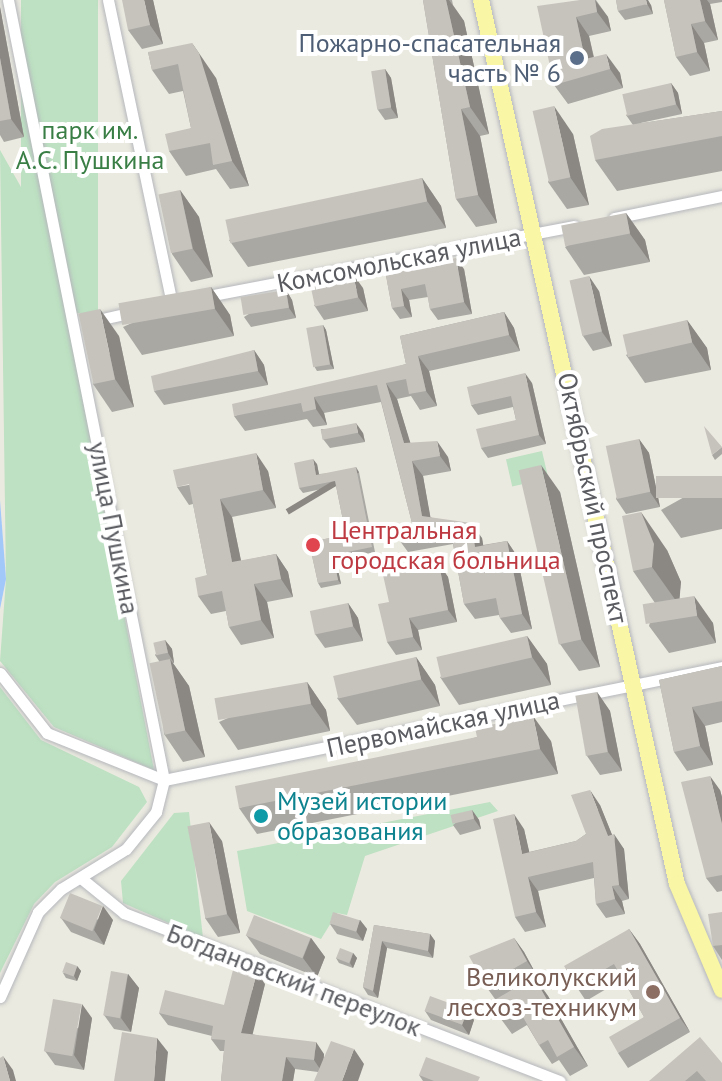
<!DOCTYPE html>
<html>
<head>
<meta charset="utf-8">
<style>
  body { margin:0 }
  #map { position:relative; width:722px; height:1081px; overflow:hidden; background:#ebeae0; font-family:"PT Sans",sans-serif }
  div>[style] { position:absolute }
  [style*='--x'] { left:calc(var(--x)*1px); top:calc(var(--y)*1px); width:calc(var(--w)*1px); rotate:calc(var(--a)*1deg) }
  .green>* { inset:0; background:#bde1c2; transform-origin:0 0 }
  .water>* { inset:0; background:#a2c8f9 }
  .roads { filter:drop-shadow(0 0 2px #b5b7bc) drop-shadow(0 0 2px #b5b7bc) }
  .minor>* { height:11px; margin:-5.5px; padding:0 5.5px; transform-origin:5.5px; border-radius:5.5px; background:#fff }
  .primary>* { height:16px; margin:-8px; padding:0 8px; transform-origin:8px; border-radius:8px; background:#f9f6a6 }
  .wall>* { inset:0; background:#aaa8a3 }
  .shaded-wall>* { inset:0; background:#8b8884; transform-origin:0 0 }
  .building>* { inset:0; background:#c6c3bd; transform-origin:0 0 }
  .dots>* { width:22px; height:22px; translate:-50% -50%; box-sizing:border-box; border:4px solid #fff; border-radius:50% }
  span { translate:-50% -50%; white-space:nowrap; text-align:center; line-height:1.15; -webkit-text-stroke:8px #fff; paint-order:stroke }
  .service-label { font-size:26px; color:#4e5e75 }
  .right { translate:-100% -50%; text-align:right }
  .park-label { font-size:26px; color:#397e45 }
  .street-label { font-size:26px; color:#595b60 }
  .health-label { font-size:26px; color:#be3a42 }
  .left { translate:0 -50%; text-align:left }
  .culture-label { font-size:26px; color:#0d838f }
  .education-label { font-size:26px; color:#785e54 }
</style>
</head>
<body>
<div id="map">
  <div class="green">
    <div style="left:21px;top:0;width:77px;height:313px"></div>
    <div style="clip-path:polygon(0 150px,38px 217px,68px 322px,154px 770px,54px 727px,0 661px,6px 579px)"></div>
    <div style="left:542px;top:451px;width:28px;height:37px;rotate:77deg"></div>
    <div style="clip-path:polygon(0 687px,41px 740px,139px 787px,147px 802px,112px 847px,55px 882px,34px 904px,0 973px)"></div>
    <div style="clip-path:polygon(490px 802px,498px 811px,365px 856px,347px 915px,337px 913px,321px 939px,247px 911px,237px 851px)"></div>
    <div style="clip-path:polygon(189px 812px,203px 938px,123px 903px,121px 881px,174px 813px)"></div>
  </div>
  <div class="water">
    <div style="clip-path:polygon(0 500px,6px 579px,0 609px)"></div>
  </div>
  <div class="roads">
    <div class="minor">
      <div style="--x:108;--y:0;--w:311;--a:78.1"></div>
      <div style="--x:614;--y:218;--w:110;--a:-11.5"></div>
      <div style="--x:202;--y:297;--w:379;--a:-10.8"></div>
      <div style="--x:93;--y:321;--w:42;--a:-12.4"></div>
      <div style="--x:0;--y:673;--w:76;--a:51.9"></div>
      <div style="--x:47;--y:733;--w:126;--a:21.9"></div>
      <div style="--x:164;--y:780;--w:569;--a:-11.45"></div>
      <div style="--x:82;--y:879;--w:54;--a:39"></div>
      <div style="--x:124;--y:913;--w:467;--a:21.1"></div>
      <div style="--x:0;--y:997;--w:93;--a:-65.9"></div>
      <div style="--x:38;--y:912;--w:33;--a:-45"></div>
      <div style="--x:61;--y:889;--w:76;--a:-31.6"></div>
      <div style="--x:126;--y:849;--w:48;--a:-51"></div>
      <div style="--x:156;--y:812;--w:33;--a:-76"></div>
      <div style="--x:164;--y:780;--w:795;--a:-101.31"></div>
    </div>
    <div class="primary">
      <div style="--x:481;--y:0;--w:905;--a:77.5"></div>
      <div style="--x:677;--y:884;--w:115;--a:67"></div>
    </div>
  </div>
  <div class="wall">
    <div style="clip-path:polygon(153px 0,163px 44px,142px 49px,128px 30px)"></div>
    <div style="clip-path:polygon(423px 0,452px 0,453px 5px,464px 21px,489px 134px,480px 136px,497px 223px,476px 227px,456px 199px)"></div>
    <div style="clip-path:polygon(580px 0,596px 0,608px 17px,611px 31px,589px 36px,594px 57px,620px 73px,623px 88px,568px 104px,554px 85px)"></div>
    <div style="clip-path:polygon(616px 0,651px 5px,653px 14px,625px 20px,618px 11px)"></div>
    <div style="clip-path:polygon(664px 0,722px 0,722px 2px,710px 4px,718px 40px,704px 43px,710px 71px,690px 76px,676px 57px)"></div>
    <div style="clip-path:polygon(0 7px,24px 137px,4px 142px,0 135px)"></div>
    <div style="clip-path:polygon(148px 52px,216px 78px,249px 186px,230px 189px,216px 169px,186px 176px,169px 151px,191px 128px,183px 91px,169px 94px,152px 70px)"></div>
    <div style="clip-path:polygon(385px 69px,391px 78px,398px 118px,385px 120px,378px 110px)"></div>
    <div style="clip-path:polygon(671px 83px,678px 93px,682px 114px,636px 124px,722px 111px,722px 171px,617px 191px,595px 160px,633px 125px,626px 115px)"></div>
    <div style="clip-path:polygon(573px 134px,589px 205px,567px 209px,548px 182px)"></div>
    <div style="clip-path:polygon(422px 178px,441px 206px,446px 228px,248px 267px,229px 240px)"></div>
    <div style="clip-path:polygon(180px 190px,199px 217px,213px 277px,191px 282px,172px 254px)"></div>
    <div style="clip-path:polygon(626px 213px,645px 240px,650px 262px,584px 275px,565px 247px)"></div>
    <div style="clip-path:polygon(464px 269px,472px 314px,438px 320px,430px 309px,428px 297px,409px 300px,412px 317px,400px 319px,392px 308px,385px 270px)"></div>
    <div style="clip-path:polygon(211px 287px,230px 315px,234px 336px,142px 355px,123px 327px)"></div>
    <div style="clip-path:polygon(363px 288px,368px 311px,324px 320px,314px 305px)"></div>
    <div style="clip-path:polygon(286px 290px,292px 300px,296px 318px,251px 327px,244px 317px)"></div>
    <div style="clip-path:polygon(599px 291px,612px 346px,593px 351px,583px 336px)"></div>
    <div style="clip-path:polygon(504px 312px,514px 328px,520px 351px,429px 371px,437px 406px,420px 410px,411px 396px,397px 399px,410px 443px,448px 457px,451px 471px,423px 476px,430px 517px,482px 538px,483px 545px,507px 541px,517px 556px,532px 629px,511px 633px,500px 618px,499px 615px,475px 619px,464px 604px,453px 544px,408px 552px,397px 537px,412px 523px,381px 402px,324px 413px,327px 425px,313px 427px,307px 419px,245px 431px,234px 416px,406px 364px,400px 336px)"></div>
    <div style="clip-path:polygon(687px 320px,707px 348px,711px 370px,645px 383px,626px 355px)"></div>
    <div style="clip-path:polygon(323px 325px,326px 330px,334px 369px,317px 371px,314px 366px)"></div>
    <div style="clip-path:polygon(119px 336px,134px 407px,112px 412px,93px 384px)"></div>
    <div style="clip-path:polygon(254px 350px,264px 365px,268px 385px,164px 405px,154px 391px)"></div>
    <div style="clip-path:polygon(532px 383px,546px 444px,488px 458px,481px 448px,516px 420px,513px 407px,478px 415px,471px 405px)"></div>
    <div style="clip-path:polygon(321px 429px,363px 433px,365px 442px,330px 448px,323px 439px)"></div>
    <div style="clip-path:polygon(639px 439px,649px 453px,660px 507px,626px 514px,616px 499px)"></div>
    <div style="clip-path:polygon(722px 447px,722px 454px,715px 460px,712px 455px)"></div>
    <div style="clip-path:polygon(317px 464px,319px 474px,359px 472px,375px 552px,336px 560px,341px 584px,321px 588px,318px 583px,309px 542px,346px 535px,336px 486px,303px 493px,299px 488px)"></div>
    <div style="clip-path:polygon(268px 471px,276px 508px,232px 517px,241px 561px,276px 554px,288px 572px,293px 597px,267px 602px,274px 638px,241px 645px,229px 627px,226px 611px,211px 614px,198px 596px,207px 575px,193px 504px,189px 505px,177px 487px)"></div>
    <div style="clip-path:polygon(722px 476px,722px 529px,681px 538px,661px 510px)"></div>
    <div style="clip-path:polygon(560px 492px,600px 667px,579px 671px,560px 644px)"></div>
    <div style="clip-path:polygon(667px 550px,681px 582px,679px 598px,713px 623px,716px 643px,669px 653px,649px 626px,655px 603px,633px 571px)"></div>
    <div style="clip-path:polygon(439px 564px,448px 577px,457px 622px,418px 630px,422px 650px,396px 655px,387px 642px,389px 602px)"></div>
    <div style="clip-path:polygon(348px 603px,358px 618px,363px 641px,325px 648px,315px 634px)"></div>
    <div style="clip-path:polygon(527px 636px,547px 664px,551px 685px,459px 705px,440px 677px)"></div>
    <div style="clip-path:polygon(165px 640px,172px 649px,174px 663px,173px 663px,189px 686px,205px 757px,183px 762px,164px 734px,159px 661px,155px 655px)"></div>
    <div style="clip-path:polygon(416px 657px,435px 685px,440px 706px,357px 725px,337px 698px)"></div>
    <div style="clip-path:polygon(722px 666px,722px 722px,705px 726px,713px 765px,687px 771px,674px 752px,659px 680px)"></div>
    <div style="clip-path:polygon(307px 682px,326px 710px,330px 731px,238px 750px,219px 722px)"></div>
    <div style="clip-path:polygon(597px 692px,610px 711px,622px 771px,600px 775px,587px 756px)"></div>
    <div style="clip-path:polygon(477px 737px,551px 741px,558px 774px,257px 834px,239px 808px)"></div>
    <div style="clip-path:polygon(720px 790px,722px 797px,722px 891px,717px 892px,706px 878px)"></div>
    <div style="clip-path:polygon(600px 805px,612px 835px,624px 849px,629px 899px,622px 901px,625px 914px,606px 918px,596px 904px,594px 878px,538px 891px,546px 927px,525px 932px,515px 917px,524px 829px,529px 852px,576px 841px,586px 834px)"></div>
    <div style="clip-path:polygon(472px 810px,479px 820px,481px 829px,460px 835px,453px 825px)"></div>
    <div style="clip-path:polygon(222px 841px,240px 933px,218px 937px,205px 918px)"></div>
    <div style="clip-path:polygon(722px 912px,722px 960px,713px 946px)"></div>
    <div style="clip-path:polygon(61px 918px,113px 920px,104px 945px,71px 932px)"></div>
    <div style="clip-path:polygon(360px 920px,367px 929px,363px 941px,337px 934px,330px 924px)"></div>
    <div style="clip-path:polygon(374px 925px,430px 934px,435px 941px,433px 958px,387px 948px,378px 998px,368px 995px,363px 987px)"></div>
    <div style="clip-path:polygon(629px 929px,640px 944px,690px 1032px,628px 1068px,618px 1053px,644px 1017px,623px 979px,586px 1001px,576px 986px)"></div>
    <div style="clip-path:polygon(246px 935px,311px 938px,325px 957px,317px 977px,260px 954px)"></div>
    <div style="clip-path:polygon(514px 938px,524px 952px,537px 976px,535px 977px,548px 996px,588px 1066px,570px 1076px,559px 1060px,552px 1064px,539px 1045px,527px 1025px,512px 1034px,498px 1015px,495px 999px,485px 985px)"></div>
    <div style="clip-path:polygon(353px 953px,357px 958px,353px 968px,339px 963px,336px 958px)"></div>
    <div style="clip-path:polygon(77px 966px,81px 971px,77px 981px,66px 978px,63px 973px)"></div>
    <div style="clip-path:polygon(128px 974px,139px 988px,131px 1032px,114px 1029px,104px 1015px)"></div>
    <div style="clip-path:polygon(265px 984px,252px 1034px,324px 1054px,324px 1057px,364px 1064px,318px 1072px,295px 1069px,293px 1081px,221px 1081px,224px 1051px,220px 1051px,211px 1039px,212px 1036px,168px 1025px,159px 1013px,224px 1005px)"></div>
    <div style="clip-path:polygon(425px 1011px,474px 1020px,469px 1035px,431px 1020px)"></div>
    <div style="clip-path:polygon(92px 1018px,84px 1070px,55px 1065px,45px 1051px)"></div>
    <div style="clip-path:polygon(722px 1063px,722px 1081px,649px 1081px)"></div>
    <div style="clip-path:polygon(419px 1075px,478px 1081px,423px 1081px)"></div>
  </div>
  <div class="shaded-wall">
    <div style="clip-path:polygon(144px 0,153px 0,163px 44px,150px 25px)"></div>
    <div style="clip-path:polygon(446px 0,449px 0,464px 21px,489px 134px,470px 107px)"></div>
    <div style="clip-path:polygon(595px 0,608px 17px,611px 31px,597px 12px)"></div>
    <div style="clip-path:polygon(646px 0,648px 0,651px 5px,653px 14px,647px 4px)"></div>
    <div style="clip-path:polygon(700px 0,707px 0,710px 4px,718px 40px,705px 21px)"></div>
    <div style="clip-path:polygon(0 7px,24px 137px,11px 119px,0 58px)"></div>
    <div style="clip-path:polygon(576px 17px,589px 36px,597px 73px,585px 59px)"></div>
    <div style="clip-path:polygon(691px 24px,704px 43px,710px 71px,697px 52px)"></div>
    <div style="clip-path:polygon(192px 43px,216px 78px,249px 186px,232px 161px)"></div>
    <div style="clip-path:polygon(606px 54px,620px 73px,623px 88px,610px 69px)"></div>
    <div style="clip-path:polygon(385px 69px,391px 78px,398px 118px,391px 108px)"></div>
    <div style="clip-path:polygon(671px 83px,678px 93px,682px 114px,676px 104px)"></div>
    <div style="clip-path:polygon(554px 106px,573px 134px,589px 205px,570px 177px)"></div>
    <div style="clip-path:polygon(461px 109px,480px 136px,497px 223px,478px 195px)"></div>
    <div style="clip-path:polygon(422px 178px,441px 206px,446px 228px,427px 201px)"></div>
    <div style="clip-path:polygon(180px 190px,199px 217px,213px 277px,193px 249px)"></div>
    <div style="clip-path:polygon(626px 213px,645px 240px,650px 262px,630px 234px)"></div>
    <div style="clip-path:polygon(456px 258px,464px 269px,472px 314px,464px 302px)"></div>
    <div style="clip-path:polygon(353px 274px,363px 288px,368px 311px,358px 297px)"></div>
    <div style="clip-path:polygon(589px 276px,599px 291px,612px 346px,602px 332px)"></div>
    <div style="clip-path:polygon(211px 287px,230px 315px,234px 336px,215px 309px)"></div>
    <div style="clip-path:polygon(401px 289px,409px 300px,412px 317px,404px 306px)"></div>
    <div style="clip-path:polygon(286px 290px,292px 300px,296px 318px,289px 308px)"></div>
    <div style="clip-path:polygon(100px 309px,119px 336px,134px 407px,115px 379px)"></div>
    <div style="clip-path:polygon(504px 312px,514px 328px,520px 351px,509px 335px)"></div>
    <div style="clip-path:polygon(687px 320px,707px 348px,711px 370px,692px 342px)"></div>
    <div style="clip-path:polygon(323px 325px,326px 330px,334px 369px,330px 364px)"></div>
    <div style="clip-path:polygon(254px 350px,264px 365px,268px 385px,258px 371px)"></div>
    <div style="clip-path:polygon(418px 356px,429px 371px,437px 406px,426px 391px)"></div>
    <div style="clip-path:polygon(525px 373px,532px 383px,546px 444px,539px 435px)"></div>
    <div style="clip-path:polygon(386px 383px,397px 399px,415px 458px,404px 443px)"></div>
    <div style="clip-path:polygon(314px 397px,324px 413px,327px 425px,316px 409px)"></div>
    <div style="clip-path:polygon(356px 423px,363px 433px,365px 442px,358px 433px)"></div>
    <div style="clip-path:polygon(639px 439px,649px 453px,660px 507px,650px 492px)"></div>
    <div style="clip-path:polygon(437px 441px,448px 457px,451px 471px,440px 456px)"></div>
    <div style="clip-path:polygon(256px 453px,268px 471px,276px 508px,263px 490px)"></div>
    <div style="clip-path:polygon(313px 459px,317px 464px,320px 480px,316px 475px)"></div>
    <div style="clip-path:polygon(412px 461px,423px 476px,433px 531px,422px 516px)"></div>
    <div style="clip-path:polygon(541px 465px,560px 492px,600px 667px,581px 639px)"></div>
    <div style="left:356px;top:467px;width:6px;height:82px;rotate:59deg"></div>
    <div style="clip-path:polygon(220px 499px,232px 517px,245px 580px,232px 562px)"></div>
    <div style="clip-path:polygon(641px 512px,667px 550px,681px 582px,679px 605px,652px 567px)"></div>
    <div style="clip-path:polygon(471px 523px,482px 538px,486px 562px,475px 547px)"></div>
    <div style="clip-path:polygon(507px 541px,517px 556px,532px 629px,522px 614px)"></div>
    <div style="clip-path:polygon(276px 554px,288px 572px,293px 597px,281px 579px)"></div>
    <div style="clip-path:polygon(333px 555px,336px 560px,341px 584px,338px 580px)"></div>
    <div style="clip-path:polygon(439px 564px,448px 577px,457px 622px,448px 610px)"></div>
    <div style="clip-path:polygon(254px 584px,267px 602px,274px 638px,261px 620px)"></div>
    <div style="clip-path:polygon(694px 596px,713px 623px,716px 643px,697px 616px)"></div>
    <div style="clip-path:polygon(348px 603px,358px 618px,363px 641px,353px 626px)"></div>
    <div style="clip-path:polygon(409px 618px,418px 630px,422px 650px,413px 637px)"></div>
    <div style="clip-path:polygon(527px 636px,547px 664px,551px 685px,532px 657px)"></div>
    <div style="clip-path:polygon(165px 640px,172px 649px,174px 663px,168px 653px)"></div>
    <div style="clip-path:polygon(416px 657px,435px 685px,440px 706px,421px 679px)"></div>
    <div style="clip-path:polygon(170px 659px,189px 686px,205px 757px,185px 730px)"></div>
    <div style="clip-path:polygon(307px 682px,326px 710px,330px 731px,311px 704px)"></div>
    <div style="clip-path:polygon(597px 692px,610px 711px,622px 771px,608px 752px)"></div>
    <div style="clip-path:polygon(692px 707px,705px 726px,713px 765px,700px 746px)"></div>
    <div style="clip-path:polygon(533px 716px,551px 741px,558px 774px,540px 749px)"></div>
    <div style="clip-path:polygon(710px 776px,720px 790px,722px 797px,722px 824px)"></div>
    <div style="clip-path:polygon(590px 790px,600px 805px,615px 842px,614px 834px,624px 849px,629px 899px,619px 885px,608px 836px)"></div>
    <div style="clip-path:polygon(472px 810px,479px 820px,481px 829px,474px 819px)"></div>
    <div style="clip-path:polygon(514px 814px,524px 829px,533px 868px,522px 854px)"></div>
    <div style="clip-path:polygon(209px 822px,222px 841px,240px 933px,227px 914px)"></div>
    <div style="clip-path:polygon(528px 877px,538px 891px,546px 927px,536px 912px)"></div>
    <div style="clip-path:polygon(612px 886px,622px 901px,625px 914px,615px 899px)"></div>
    <div style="clip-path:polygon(103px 906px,113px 920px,104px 945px,94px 930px)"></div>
    <div style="clip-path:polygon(360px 920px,367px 929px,363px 941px,356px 931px)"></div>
    <div style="clip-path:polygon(629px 929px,640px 944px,690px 1032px,680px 1018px)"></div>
    <div style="clip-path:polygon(430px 934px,435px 941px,433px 958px,428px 951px)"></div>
    <div style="clip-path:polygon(311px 938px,325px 957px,317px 977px,303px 958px)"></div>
    <div style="clip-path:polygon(514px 938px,524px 952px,537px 976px,527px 961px)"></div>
    <div style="clip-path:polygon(382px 941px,387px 948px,378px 998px,373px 991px)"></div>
    <div style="clip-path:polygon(353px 953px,357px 958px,353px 968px,350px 963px)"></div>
    <div style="clip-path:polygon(77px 966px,81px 971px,77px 981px,74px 976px)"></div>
    <div style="clip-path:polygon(257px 972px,265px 984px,250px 1045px,241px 1033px)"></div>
    <div style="clip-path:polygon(128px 974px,139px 988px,131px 1032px,121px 1018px)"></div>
    <div style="clip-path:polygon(534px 977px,548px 996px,588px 1066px,574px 1047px)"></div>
    <div style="clip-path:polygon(82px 1004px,92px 1018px,84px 1070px,74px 1055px)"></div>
    <div style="clip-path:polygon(468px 1010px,474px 1020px,469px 1035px,462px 1025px)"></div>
    <div style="clip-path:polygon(157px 1038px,168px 1052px,165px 1081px,154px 1081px)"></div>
    <div style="clip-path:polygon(316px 1042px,324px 1054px,322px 1072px,314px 1060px)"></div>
    <div style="clip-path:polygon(354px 1049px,364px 1064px,358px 1081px,342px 1081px)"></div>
    <div style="clip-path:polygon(3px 1056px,13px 1070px,16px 1081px,10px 1081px)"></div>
    <div style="clip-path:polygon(286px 1057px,295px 1069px,293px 1081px,282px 1081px)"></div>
  </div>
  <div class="building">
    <div style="clip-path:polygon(122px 0,144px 0,150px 25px,128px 30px)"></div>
    <div style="clip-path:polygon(423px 0,446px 0,470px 107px,461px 109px,478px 195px,456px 199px)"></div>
    <div style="clip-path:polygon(580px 0,595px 0,597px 12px,576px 17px,585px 59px,606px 54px,610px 69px,554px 85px,537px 6px)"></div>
    <div style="clip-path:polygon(616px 0,646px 0,647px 4px,618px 11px)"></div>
    <div style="clip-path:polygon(664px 0,700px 0,705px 21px,691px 24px,697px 52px,676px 57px)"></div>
    <div style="clip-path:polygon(192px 43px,199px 53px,232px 161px,213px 165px,210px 143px,169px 151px,165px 134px,191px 128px,178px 64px,152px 70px,148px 52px)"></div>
    <div style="clip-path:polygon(0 58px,11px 119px,0 121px)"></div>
    <div style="left:385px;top:69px;width:39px;height:14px;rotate:81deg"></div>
    <div style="left:671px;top:83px;width:22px;height:50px;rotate:77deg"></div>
    <div style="left:554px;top:106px;width:73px;height:22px;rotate:77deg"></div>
    <div style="clip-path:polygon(722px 111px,722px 136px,595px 160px,590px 136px,602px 129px)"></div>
    <div style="left:422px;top:178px;width:24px;height:201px;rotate:78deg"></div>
    <div style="left:180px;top:190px;width:60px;height:22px;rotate:78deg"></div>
    <div style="left:626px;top:213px;width:21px;height:66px;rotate:79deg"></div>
    <div style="clip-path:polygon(456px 258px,464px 302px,430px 309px,425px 284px,401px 289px,404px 306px,392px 308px,385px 270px)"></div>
    <div style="left:353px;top:274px;width:24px;height:44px;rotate:78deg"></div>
    <div style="left:589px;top:276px;width:57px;height:20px;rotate:77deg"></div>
    <div style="left:211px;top:287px;width:22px;height:94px;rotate:80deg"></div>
    <div style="left:286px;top:290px;width:18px;height:46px;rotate:81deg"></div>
    <div style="left:100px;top:309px;width:72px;height:22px;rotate:78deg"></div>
    <div style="clip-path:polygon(504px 312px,509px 335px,418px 356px,426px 391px,409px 394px,406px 379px,386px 383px,404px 443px,437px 441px,440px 456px,412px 461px,422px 516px,471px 523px,475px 547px,507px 541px,522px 614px,500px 618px,496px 598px,464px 604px,450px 527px,397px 537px,395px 526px,412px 523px,377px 385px,314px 397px,316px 409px,303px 412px,301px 403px,234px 416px,232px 404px,406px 364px,400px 336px)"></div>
    <div style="left:687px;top:320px;width:23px;height:66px;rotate:77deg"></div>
    <div style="left:323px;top:325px;width:40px;height:17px;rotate:80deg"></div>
    <div style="clip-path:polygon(254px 350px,258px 371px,154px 391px,151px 376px)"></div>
    <div style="clip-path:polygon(525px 373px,539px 435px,481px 448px,476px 429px,516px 420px,511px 396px,471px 405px,467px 387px)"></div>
    <div style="left:356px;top:423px;width:10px;height:36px;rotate:79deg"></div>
    <div style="clip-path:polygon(704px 426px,722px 447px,712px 455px)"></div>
    <div style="left:639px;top:439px;width:54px;height:34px;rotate:78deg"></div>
    <div style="clip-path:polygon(256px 453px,263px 490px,220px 499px,232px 562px,276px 554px,281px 579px,254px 584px,261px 620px,229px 627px,222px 591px,198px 596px,195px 578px,207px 575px,189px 484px,177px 487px,173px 470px)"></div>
    <div style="clip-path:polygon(313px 459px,316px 475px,356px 467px,372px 547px,333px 555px,338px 580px,318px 583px,309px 542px,346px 535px,335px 481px,299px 488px,294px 463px)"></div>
    <div style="left:541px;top:465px;width:179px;height:23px;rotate:77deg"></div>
    <div style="left:722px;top:476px;width:22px;height:66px;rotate:90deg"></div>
    <div style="clip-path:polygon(641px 512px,654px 544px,652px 567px,633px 571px,622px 516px)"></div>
    <div style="clip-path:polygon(439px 564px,448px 610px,409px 618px,413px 637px,387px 642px,378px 604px,389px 602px,383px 575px)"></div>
    <div style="left:694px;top:596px;width:20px;height:52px;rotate:81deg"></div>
    <div style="left:348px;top:603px;width:24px;height:39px;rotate:78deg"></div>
    <div style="left:527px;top:636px;width:22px;height:93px;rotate:77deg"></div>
    <div style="left:165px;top:640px;width:13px;height:12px;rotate:77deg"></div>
    <div style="left:416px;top:657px;width:23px;height:85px;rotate:77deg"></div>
    <div style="left:170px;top:659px;width:73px;height:21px;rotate:78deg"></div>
    <div style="clip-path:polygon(722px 666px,722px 701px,692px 707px,700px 746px,674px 752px,659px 680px)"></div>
    <div style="left:307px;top:682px;width:22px;height:94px;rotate:80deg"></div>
    <div style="left:597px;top:692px;width:61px;height:22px;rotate:80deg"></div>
    <div style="clip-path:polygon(533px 716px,540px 749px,239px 808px,235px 786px,477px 737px,475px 728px)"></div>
    <div style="clip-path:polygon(710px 776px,722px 824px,722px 875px,706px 878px,681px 782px)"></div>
    <div style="clip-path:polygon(590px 790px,608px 836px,614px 834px,619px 885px,612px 886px,615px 899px,596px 904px,593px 862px,528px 877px,536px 912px,515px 917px,493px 819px,514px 814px,522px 854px,576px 841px,586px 834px,571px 795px)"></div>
    <div style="left:472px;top:810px;width:9px;height:22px;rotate:77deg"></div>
    <div style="left:209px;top:822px;width:94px;height:22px;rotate:79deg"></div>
    <div style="left:70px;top:893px;width:35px;height:27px;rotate:22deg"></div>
    <div style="left:333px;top:912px;width:28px;height:12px;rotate:17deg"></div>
    <div style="clip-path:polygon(722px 912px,722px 945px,713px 946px,708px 914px)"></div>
    <div style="left:254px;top:915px;width:61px;height:22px;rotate:22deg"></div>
    <div style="clip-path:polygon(374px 925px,430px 934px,428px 951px,382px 941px,373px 991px,363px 987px)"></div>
    <div style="clip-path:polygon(629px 929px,680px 1018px,618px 1053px,609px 1037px,644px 1017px,614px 964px,576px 986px,564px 966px)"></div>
    <div style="clip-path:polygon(514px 938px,527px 961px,485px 985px,469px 956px)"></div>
    <div style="left:340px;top:948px;width:14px;height:11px;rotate:21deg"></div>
    <div style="left:66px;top:962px;width:12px;height:11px;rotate:20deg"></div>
    <div style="clip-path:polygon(234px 966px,257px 972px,241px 1033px,316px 1042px,314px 1060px,286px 1057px,282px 1081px,221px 1081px,225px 1040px,211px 1039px,213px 1026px,159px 1013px,165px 990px,224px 1005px)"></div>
    <div style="left:111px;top:971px;width:17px;height:45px;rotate:10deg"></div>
    <div style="clip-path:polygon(534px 977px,574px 1047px,557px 1057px,548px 1040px,539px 1045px,516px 1005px,498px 1015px,491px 1002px)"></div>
    <div style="left:430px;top:996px;width:40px;height:16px;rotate:20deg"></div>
    <div style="left:53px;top:999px;width:29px;height:53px;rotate:10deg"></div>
    <div style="clip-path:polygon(122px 1032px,157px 1038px,154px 1081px,114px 1081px)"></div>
    <div style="clip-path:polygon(700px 1037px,722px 1063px,722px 1081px,706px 1081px,697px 1071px,685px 1081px,649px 1081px)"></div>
    <div style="clip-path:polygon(331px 1041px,354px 1049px,342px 1081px,314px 1081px)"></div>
    <div style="clip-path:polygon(3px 1056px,10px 1081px,0 1081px,0 1058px)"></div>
    <div style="clip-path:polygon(426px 1057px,480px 1077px,478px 1081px,434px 1081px,419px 1075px)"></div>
  </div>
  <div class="dots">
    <div style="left:577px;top:58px;background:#5c6f8a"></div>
    <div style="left:313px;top:545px;background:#e0444e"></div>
    <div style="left:261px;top:816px;background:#0f9aa8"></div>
    <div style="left:653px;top:992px;background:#8d6e63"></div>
  </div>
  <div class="service-label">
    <span class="right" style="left:561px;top:58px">Пожарно-спасательная<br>часть № 6</span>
  </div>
  <div class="park-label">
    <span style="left:90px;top:145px">парк им.<br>А.С. Пушкина</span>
  </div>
  <div class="street-label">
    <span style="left:399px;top:260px;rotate:-11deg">Комсомольская улица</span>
    <span style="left:593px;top:498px;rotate:78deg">Октябрьский проспект</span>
    <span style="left:114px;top:528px;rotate:79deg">улица Пушкина</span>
    <span style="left:443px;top:724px;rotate:-12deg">Первомайская улица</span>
    <span style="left:294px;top:980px;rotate:21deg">Богдановский переулок</span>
  </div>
  <div class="health-label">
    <span class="left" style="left:331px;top:545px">Центральная<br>городская больница</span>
  </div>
  <div class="culture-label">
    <span class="left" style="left:277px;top:816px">Музей истории<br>образования</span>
  </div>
  <div class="education-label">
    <span class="right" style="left:637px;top:992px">Великолукский<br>лесхоз-техникум</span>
  </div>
</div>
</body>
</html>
